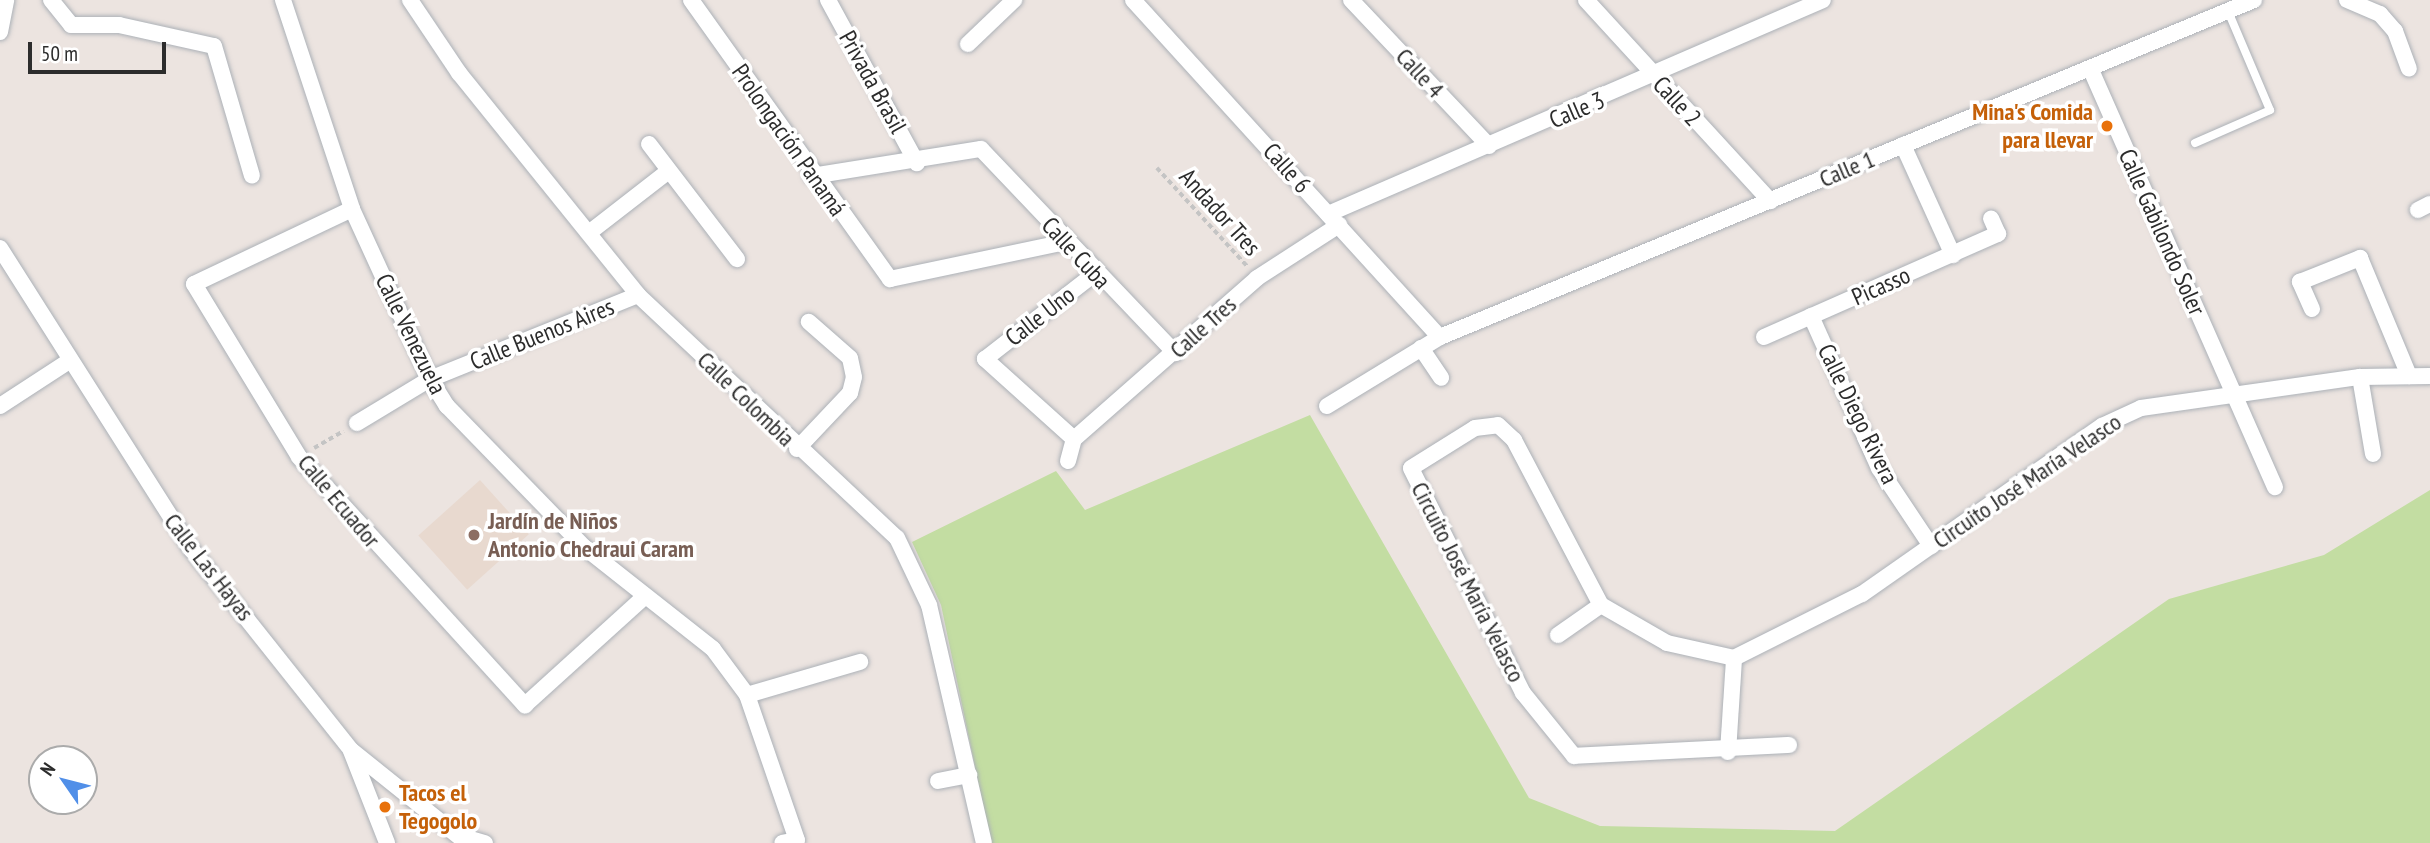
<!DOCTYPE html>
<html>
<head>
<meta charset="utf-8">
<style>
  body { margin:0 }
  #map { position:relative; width:2430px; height:843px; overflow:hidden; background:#ece4e0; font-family:"PT Sans Narrow",sans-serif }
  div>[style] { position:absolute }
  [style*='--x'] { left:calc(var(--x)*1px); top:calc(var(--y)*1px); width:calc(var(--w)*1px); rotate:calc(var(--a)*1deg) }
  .education>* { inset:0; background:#e8d9cf; transform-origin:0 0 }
  .green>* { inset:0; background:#c3dda2 }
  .path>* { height:3.5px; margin-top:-1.75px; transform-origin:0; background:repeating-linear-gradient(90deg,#c4c4c4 0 5px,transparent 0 8.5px) }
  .roads { filter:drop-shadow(0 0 2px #acb1b7) drop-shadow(0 0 2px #acb1b7) }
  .lane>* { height:8px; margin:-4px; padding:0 4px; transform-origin:4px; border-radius:4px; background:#fff }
  .street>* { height:16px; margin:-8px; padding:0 8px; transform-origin:8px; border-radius:8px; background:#fff }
  .dots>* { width:19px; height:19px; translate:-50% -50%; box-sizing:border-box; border:4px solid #fff; border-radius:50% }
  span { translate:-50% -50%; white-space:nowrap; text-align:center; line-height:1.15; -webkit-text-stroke:7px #fff; paint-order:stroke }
  .street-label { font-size:24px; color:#2c2c2c }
  .food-label { font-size:24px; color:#c56008; font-weight:700 }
  .right { translate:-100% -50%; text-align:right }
  .left { translate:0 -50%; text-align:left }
  .education-label { font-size:24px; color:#785e54; font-weight:700 }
  .north { position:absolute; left:28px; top:745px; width:70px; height:70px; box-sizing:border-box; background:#fff; border:2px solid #ababab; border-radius:50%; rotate:305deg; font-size:19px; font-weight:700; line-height:28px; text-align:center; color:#2c2c2c }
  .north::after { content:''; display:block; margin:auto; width:24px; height:32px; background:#518fe8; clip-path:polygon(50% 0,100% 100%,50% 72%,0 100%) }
  .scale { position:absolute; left:28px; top:42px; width:138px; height:32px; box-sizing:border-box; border:4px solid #2c2c2c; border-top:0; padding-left:9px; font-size:21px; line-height:24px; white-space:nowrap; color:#2c2c2c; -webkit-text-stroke:5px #fff; paint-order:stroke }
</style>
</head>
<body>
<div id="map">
  <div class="education">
    <div style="left:480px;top:480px;width:73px;height:83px;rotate:48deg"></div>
  </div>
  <div class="green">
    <div style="clip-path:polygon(1310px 415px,1529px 798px,1600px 826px,1835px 831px,2169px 599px,2324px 555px,2430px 490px,2430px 843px,991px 843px,941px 605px,912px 542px,1056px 471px,1085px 510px)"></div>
  </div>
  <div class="path">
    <div style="--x:1157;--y:168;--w:133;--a:47.4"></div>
    <div style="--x:314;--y:448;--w:34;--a:-30"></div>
  </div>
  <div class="roads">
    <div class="lane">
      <div style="--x:2195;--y:143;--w:82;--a:-23.7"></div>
      <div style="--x:2270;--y:110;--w:108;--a:-113"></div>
    </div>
    <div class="street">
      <div style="--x:51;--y:0;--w:32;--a:51"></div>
      <div style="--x:71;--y:25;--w:48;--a:0"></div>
      <div style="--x:119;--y:25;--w:97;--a:12.5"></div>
      <div style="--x:214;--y:46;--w:135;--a:73.7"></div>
      <div style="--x:283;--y:0;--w:220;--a:71.7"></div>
      <div style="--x:352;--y:209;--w:187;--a:65.4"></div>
      <div style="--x:430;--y:379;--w:32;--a:58"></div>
      <div style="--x:447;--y:406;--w:197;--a:45.8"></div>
      <div style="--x:584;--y:547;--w:164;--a:38.3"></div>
      <div style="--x:713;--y:649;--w:57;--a:53.5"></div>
      <div style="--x:747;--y:695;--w:153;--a:71"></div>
      <div style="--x:797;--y:840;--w:15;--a:169"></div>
      <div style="--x:410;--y:0;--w:88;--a:56.1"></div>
      <div style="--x:459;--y:73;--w:285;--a:51.1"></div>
      <div style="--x:638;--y:295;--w:355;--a:43.2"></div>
      <div style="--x:897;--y:538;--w:74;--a:64.5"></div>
      <div style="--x:929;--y:605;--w:244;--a:77"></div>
      <div style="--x:691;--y:0;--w:343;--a:54.5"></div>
      <div style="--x:890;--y:279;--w:180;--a:-11.9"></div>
      <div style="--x:828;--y:0;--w:186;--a:61.4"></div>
      <div style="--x:1133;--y:0;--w:456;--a:47.7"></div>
      <div style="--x:1351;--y:0;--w:201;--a:46.6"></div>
      <div style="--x:1586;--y:0;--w:273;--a:47.5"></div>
      <div style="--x:2347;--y:0;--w:36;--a:23"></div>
      <div style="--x:2380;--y:14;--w:23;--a:49"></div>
      <div style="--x:2395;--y:31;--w:40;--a:69.8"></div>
      <div style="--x:0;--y:32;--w:33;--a:-79"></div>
      <div style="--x:968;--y:44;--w:64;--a:-43.7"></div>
      <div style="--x:2091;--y:70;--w:456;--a:66.2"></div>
      <div style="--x:649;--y:144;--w:145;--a:52.6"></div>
      <div style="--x:1903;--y:145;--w:121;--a:65.6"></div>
      <div style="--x:812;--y:176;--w:171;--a:-9.1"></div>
      <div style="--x:981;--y:149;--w:282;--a:46.4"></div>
      <div style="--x:352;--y:209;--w:175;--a:154.6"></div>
      <div style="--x:194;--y:284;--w:202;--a:58.7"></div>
      <div style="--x:299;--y:457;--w:336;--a:47.7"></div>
      <div style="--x:525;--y:705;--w:161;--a:-42.2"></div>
      <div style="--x:2418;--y:210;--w:13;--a:-27"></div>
      <div style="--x:1328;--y:214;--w:539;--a:-23.38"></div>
      <div style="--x:590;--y:232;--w:96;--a:-37.8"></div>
      <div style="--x:0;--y:248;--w:358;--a:57.6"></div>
      <div style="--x:192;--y:550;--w:256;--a:51.5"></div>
      <div style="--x:351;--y:750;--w:149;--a:38.7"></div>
      <div style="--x:2312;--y:309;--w:30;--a:-114"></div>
      <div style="--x:2300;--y:282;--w:65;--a:-21.8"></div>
      <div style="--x:2360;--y:258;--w:128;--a:67.4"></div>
      <div style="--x:1811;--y:316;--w:167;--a:65.9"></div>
      <div style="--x:1879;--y:468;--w:94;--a:56.3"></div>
      <div style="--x:1764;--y:337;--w:256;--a:-23.8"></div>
      <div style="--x:1998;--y:234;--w:17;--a:-114"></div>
      <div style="--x:1421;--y:348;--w:36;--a:56"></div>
      <div style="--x:2360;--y:377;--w:78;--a:80.4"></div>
      <div style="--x:0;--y:406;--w:82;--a:-33.1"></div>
      <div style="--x:1327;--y:406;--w:132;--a:-31.4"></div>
      <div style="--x:1440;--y:337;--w:881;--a:-22.49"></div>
      <div style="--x:357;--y:423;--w:85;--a:-31.1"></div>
      <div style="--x:430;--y:379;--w:224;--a:-22"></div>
      <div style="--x:1074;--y:439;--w:244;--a:-41.3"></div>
      <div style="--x:1257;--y:278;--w:98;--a:-32.9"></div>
      <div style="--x:1074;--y:439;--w:120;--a:-138"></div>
      <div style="--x:985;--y:359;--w:138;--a:-37.9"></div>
      <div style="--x:797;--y:449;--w:77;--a:-46.6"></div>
      <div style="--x:850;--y:393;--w:16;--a:-76"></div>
      <div style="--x:854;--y:377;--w:19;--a:-102"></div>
      <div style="--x:850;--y:358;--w:55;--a:-138.7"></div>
      <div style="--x:1068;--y:461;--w:23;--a:-75"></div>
      <div style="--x:1558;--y:635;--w:52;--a:-34.9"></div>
      <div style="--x:747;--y:695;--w:118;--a:-16.3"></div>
      <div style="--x:1789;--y:745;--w:215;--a:177.1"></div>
      <div style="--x:1574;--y:756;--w:81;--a:-129"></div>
      <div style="--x:1523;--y:693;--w:251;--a:-116.5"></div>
      <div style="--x:1411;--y:468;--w:75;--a:-32"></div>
      <div style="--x:1475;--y:428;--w:23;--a:-7"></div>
      <div style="--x:1498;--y:425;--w:22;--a:43"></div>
      <div style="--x:1514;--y:440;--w:187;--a:62.2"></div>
      <div style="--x:1601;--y:605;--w:76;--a:29.9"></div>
      <div style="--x:1667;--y:643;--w:69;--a:12.6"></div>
      <div style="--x:1734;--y:658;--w:143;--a:-26.6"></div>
      <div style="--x:1862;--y:594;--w:293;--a:-35"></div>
      <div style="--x:2102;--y:426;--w:43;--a:-24.8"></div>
      <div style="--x:2141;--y:408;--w:221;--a:-8.1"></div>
      <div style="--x:2360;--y:377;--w:70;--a:-0.8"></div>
      <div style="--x:351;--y:751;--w:99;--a:68.6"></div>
      <div style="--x:1728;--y:752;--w:94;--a:-86.3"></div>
      <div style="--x:938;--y:781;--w:32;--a:-11"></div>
      <div style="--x:460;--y:836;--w:26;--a:16"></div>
    </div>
  </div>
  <div class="dots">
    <div style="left:2107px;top:126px;background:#e8710a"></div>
    <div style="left:474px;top:535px;background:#8d6e63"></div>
    <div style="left:385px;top:807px;background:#e8710a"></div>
  </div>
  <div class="street-label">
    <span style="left:1420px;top:73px;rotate:47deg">Calle 4</span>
    <span style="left:873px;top:82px;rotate:61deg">Privada Brasil</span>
    <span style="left:1677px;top:101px;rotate:47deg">Calle 2</span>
    <span style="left:1577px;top:110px;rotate:-23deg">Calle 3</span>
    <span style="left:789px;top:140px;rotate:55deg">Prolongación Panamá</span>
    <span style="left:1287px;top:168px;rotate:48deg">Calle 6</span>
    <span style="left:1847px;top:169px;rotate:-23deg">Calle 1</span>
    <span style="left:1220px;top:212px;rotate:48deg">Andador Tres</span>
    <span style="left:2162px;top:232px;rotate:66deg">Calle Gabilondo Soler</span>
    <span style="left:1076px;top:253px;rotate:47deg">Calle Cuba</span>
    <span style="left:1881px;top:286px;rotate:-24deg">Picasso</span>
    <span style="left:1040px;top:316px;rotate:-38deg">Calle Uno</span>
    <span style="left:1203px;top:327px;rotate:-42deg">Calle Tres</span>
    <span style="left:411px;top:334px;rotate:64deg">Calle Venezuela</span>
    <span style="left:542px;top:334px;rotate:-22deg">Calle Buenos Aires</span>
    <span style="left:746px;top:399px;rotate:44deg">Calle Colombia</span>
    <span style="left:1858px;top:414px;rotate:64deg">Calle Diego Rivera</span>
    <span style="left:2027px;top:481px;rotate:-34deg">Circuito José María Velasco</span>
    <span style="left:339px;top:501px;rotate:50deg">Calle Ecuador</span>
    <span style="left:209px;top:567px;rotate:52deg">Calle Las Hayas</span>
    <span style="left:1468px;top:582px;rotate:63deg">Circuito José María Velasco</span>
  </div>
  <div class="food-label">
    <span class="right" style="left:2093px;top:126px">Mina's Comida<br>para llevar</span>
    <span class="left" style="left:399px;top:807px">Tacos el<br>Tegogolo</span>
  </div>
  <div class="education-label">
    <span class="left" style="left:488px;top:535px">Jardín de Niños<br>Antonio Chedraui Caram</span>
  </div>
  <div class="north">N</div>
  <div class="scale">50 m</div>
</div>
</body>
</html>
